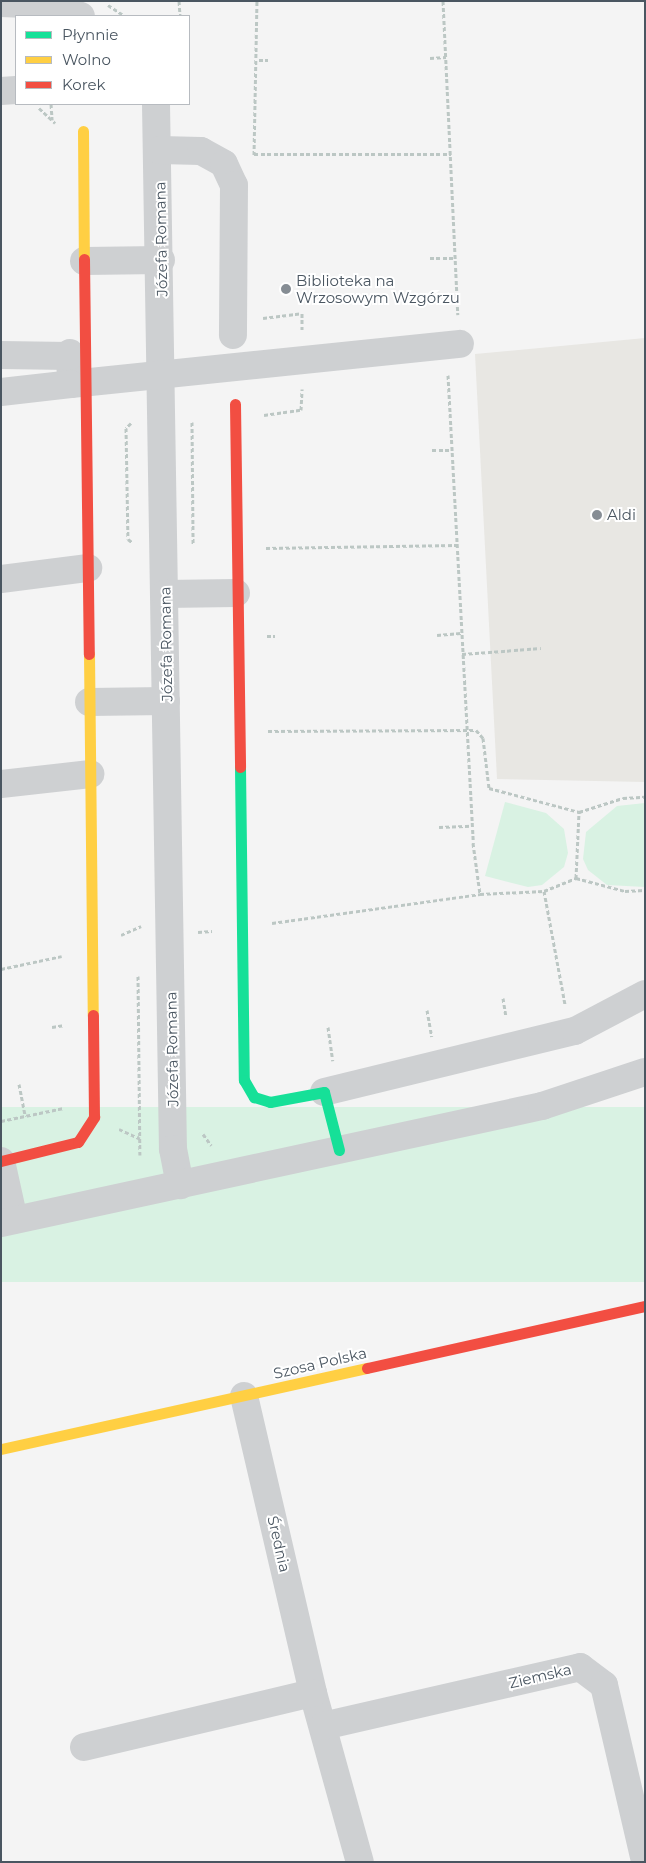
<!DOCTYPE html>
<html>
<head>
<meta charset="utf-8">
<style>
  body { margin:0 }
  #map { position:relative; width:646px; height:1863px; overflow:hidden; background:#f4f4f4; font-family:Montserrat,sans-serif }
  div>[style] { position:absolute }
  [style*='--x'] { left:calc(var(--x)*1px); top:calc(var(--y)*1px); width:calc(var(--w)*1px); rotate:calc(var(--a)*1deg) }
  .commercial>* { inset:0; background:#e8e7e3 }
  .green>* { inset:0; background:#d9f2e3; transform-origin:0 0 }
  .path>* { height:3px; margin-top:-1.5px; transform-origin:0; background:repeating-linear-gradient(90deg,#bcc7c4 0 4px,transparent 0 6.5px) }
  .street>* { height:28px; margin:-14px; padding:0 14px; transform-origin:14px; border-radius:14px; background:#ced0d2 }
  .fast>* { height:11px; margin:-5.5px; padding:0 5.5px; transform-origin:5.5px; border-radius:5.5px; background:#16e098 }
  .slow>* { height:11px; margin:-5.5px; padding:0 5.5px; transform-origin:5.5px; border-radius:5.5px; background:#ffcf43 }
  .jam>* { height:11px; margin:-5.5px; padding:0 5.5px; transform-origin:5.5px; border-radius:5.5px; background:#f24e42 }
  .dots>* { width:14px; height:14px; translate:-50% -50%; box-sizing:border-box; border:2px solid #fff; border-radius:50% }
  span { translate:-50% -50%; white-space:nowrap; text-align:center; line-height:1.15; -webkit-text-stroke:4px #fff; paint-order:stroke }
  .street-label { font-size:15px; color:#4a5661 }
  .poi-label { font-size:15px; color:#4a5661 }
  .left { translate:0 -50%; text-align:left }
  .frame { position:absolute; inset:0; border:2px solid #4a5661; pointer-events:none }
  .legend { position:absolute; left:15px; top:15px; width:175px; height:90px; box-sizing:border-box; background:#fff; border:1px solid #b7bbc0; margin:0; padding:6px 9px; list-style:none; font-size:15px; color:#4a5661 }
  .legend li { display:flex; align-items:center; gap:10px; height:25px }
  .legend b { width:25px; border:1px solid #b7bbc0 }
</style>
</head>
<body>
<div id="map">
  <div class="commercial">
    <div style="clip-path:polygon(645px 338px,645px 782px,497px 779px,475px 354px)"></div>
  </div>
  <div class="green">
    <div style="clip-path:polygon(505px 802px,546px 813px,564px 829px,568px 853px,564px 867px,542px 885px,528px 887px,485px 876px)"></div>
    <div style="clip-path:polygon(645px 803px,645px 887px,607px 885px,588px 870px,583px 859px,586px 832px,617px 806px)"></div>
    <div style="left:645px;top:1107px;width:175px;height:661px;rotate:90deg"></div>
  </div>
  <div class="path">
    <div style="--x:179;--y:1;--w:15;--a:86"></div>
    <div style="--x:443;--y:1;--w:314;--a:87.3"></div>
    <div style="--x:108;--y:5;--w:20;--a:33"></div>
    <div style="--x:430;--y:58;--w:16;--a:-4"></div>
    <div style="--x:259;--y:60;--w:9;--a:0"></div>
    <div style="--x:51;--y:104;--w:16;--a:86"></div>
    <div style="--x:39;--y:108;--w:22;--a:43"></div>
    <div style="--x:254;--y:154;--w:197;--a:0"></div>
    <div style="--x:254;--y:155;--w:154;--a:-88.9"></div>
    <div style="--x:430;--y:258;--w:26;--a:0"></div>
    <div style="--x:263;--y:318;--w:39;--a:-7"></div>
    <div style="--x:302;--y:313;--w:17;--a:90"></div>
    <div style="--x:448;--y:375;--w:469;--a:86.9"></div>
    <div style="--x:473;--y:843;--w:51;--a:82.2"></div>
    <div style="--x:264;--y:415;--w:37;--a:-8"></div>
    <div style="--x:301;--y:410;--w:21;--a:-87"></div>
    <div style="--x:192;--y:422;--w:122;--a:89.5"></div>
    <div style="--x:131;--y:423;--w:7;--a:135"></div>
    <div style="--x:126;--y:428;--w:111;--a:89"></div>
    <div style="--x:128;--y:539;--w:6;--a:39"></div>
    <div style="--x:432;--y:450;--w:20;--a:0"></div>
    <div style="--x:266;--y:548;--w:191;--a:-0.9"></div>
    <div style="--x:437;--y:635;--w:24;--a:-5"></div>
    <div style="--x:267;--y:636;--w:8;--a:0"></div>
    <div style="--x:462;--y:654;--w:79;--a:-4.3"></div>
    <div style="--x:268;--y:731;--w:208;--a:-0.3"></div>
    <div style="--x:476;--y:730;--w:11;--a:49"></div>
    <div style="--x:483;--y:738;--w:50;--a:83.2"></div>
    <div style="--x:489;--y:788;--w:93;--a:14.9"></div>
    <div style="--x:579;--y:812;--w:46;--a:-17.7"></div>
    <div style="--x:623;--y:798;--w:22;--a:-3"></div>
    <div style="--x:439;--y:827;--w:33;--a:-2"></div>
    <div style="--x:576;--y:878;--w:66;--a:-87.4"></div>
    <div style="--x:544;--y:891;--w:115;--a:79.5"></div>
    <div style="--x:272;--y:923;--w:210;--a:-7.9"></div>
    <div style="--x:480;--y:894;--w:64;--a:-2.7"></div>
    <div style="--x:544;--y:891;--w:35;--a:-22"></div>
    <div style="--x:576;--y:878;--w:51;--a:14.9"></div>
    <div style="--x:625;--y:891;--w:20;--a:-3"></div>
    <div style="--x:198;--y:932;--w:14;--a:-4"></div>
    <div style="--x:121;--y:935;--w:22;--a:-24"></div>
    <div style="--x:1;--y:969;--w:62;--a:-12"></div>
    <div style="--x:138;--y:976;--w:179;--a:89.4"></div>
    <div style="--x:503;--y:998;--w:19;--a:81"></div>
    <div style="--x:427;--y:1010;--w:27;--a:80"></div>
    <div style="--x:52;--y:1027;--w:13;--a:-9"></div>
    <div style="--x:328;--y:1027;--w:34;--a:82"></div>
    <div style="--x:19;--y:1084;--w:33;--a:79"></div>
    <div style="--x:1;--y:1121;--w:64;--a:-11.7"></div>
    <div style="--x:119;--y:1129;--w:23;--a:25"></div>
    <div style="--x:203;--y:1134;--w:14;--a:54"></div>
  </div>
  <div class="street">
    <div style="--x:1;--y:3;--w:51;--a:2.2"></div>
    <div style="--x:52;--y:5;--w:31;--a:21"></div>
    <div style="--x:1;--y:91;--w:15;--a:-4"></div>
    <div style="--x:156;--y:104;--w:1045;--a:89.07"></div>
    <div style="--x:173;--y:1149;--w:37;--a:79"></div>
    <div style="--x:160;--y:150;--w:41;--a:1.4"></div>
    <div style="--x:201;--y:151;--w:26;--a:29"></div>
    <div style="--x:224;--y:164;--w:23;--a:65"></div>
    <div style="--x:234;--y:185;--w:150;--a:90.4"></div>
    <div style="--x:84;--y:261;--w:77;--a:-0.7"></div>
    <div style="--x:70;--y:353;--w:31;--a:88"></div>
    <div style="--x:71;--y:384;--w:391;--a:-5.9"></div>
    <div style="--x:1;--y:355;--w:69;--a:0.8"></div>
    <div style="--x:1;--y:392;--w:70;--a:-6.5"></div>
    <div style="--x:1;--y:579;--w:88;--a:-7.2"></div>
    <div style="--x:165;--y:594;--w:71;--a:-0.8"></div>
    <div style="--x:89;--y:702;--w:77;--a:-0.7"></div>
    <div style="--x:1;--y:784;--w:90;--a:-6.4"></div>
    <div style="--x:324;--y:1092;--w:258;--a:-13.7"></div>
    <div style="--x:575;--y:1031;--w:79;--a:-27.9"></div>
    <div style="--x:1;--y:1161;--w:60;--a:77.6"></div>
    <div style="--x:1;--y:1223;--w:554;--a:-12.2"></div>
    <div style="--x:542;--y:1106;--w:108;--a:-18.3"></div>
    <div style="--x:244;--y:1396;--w:305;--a:76.9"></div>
    <div style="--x:313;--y:1693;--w:175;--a:74.5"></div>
    <div style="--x:323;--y:1726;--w:264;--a:-12.9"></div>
    <div style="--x:580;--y:1667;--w:30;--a:37"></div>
    <div style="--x:604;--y:1685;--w:181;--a:76.9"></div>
    <div style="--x:84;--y:1747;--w:235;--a:-13.3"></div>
  </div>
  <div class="fast">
    <div style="--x:240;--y:767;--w:313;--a:89.3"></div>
    <div style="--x:244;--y:1080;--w:20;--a:60"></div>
    <div style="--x:254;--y:1097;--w:17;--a:17"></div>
    <div style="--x:270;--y:1102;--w:55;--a:-10.5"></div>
    <div style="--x:324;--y:1092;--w:60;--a:75.5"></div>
  </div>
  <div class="slow">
    <div style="--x:83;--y:131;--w:128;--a:89.6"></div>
    <div style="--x:89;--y:654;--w:361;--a:89.4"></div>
    <div style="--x:1;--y:1449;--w:375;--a:-12.5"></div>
  </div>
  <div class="jam">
    <div style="--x:84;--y:259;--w:395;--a:89.3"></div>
    <div style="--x:235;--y:404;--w:363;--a:89.2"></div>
    <div style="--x:1;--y:1161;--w:79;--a:-13.9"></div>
    <div style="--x:78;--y:1142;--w:30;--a:-57"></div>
    <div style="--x:94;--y:1117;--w:102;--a:-90.6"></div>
    <div style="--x:367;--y:1368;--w:285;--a:-12.6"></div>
  </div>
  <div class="dots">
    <div style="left:286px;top:289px;background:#868d94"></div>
    <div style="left:597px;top:515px;background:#868d94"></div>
  </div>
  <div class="street-label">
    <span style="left:161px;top:239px;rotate:-91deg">Józefa Romana</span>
    <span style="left:166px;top:644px;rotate:-91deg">Józefa Romana</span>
    <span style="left:172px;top:1049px;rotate:-91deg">Józefa Romana</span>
    <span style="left:320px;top:1363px;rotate:-13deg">Szosa Polska</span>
    <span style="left:279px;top:1544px;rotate:77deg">Średnia</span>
    <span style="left:540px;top:1676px;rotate:-13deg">Ziemska</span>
  </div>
  <div class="poi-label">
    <span class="left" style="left:296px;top:289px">Biblioteka na<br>Wrzosowym Wzgórzu</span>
    <span class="left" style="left:607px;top:515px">Aldi</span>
  </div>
  <div class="frame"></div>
  <ul class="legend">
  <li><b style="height:6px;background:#16e098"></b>Płynnie</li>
  <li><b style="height:6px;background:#ffcf43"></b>Wolno</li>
  <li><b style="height:6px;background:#f24e42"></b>Korek</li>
  </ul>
</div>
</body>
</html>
